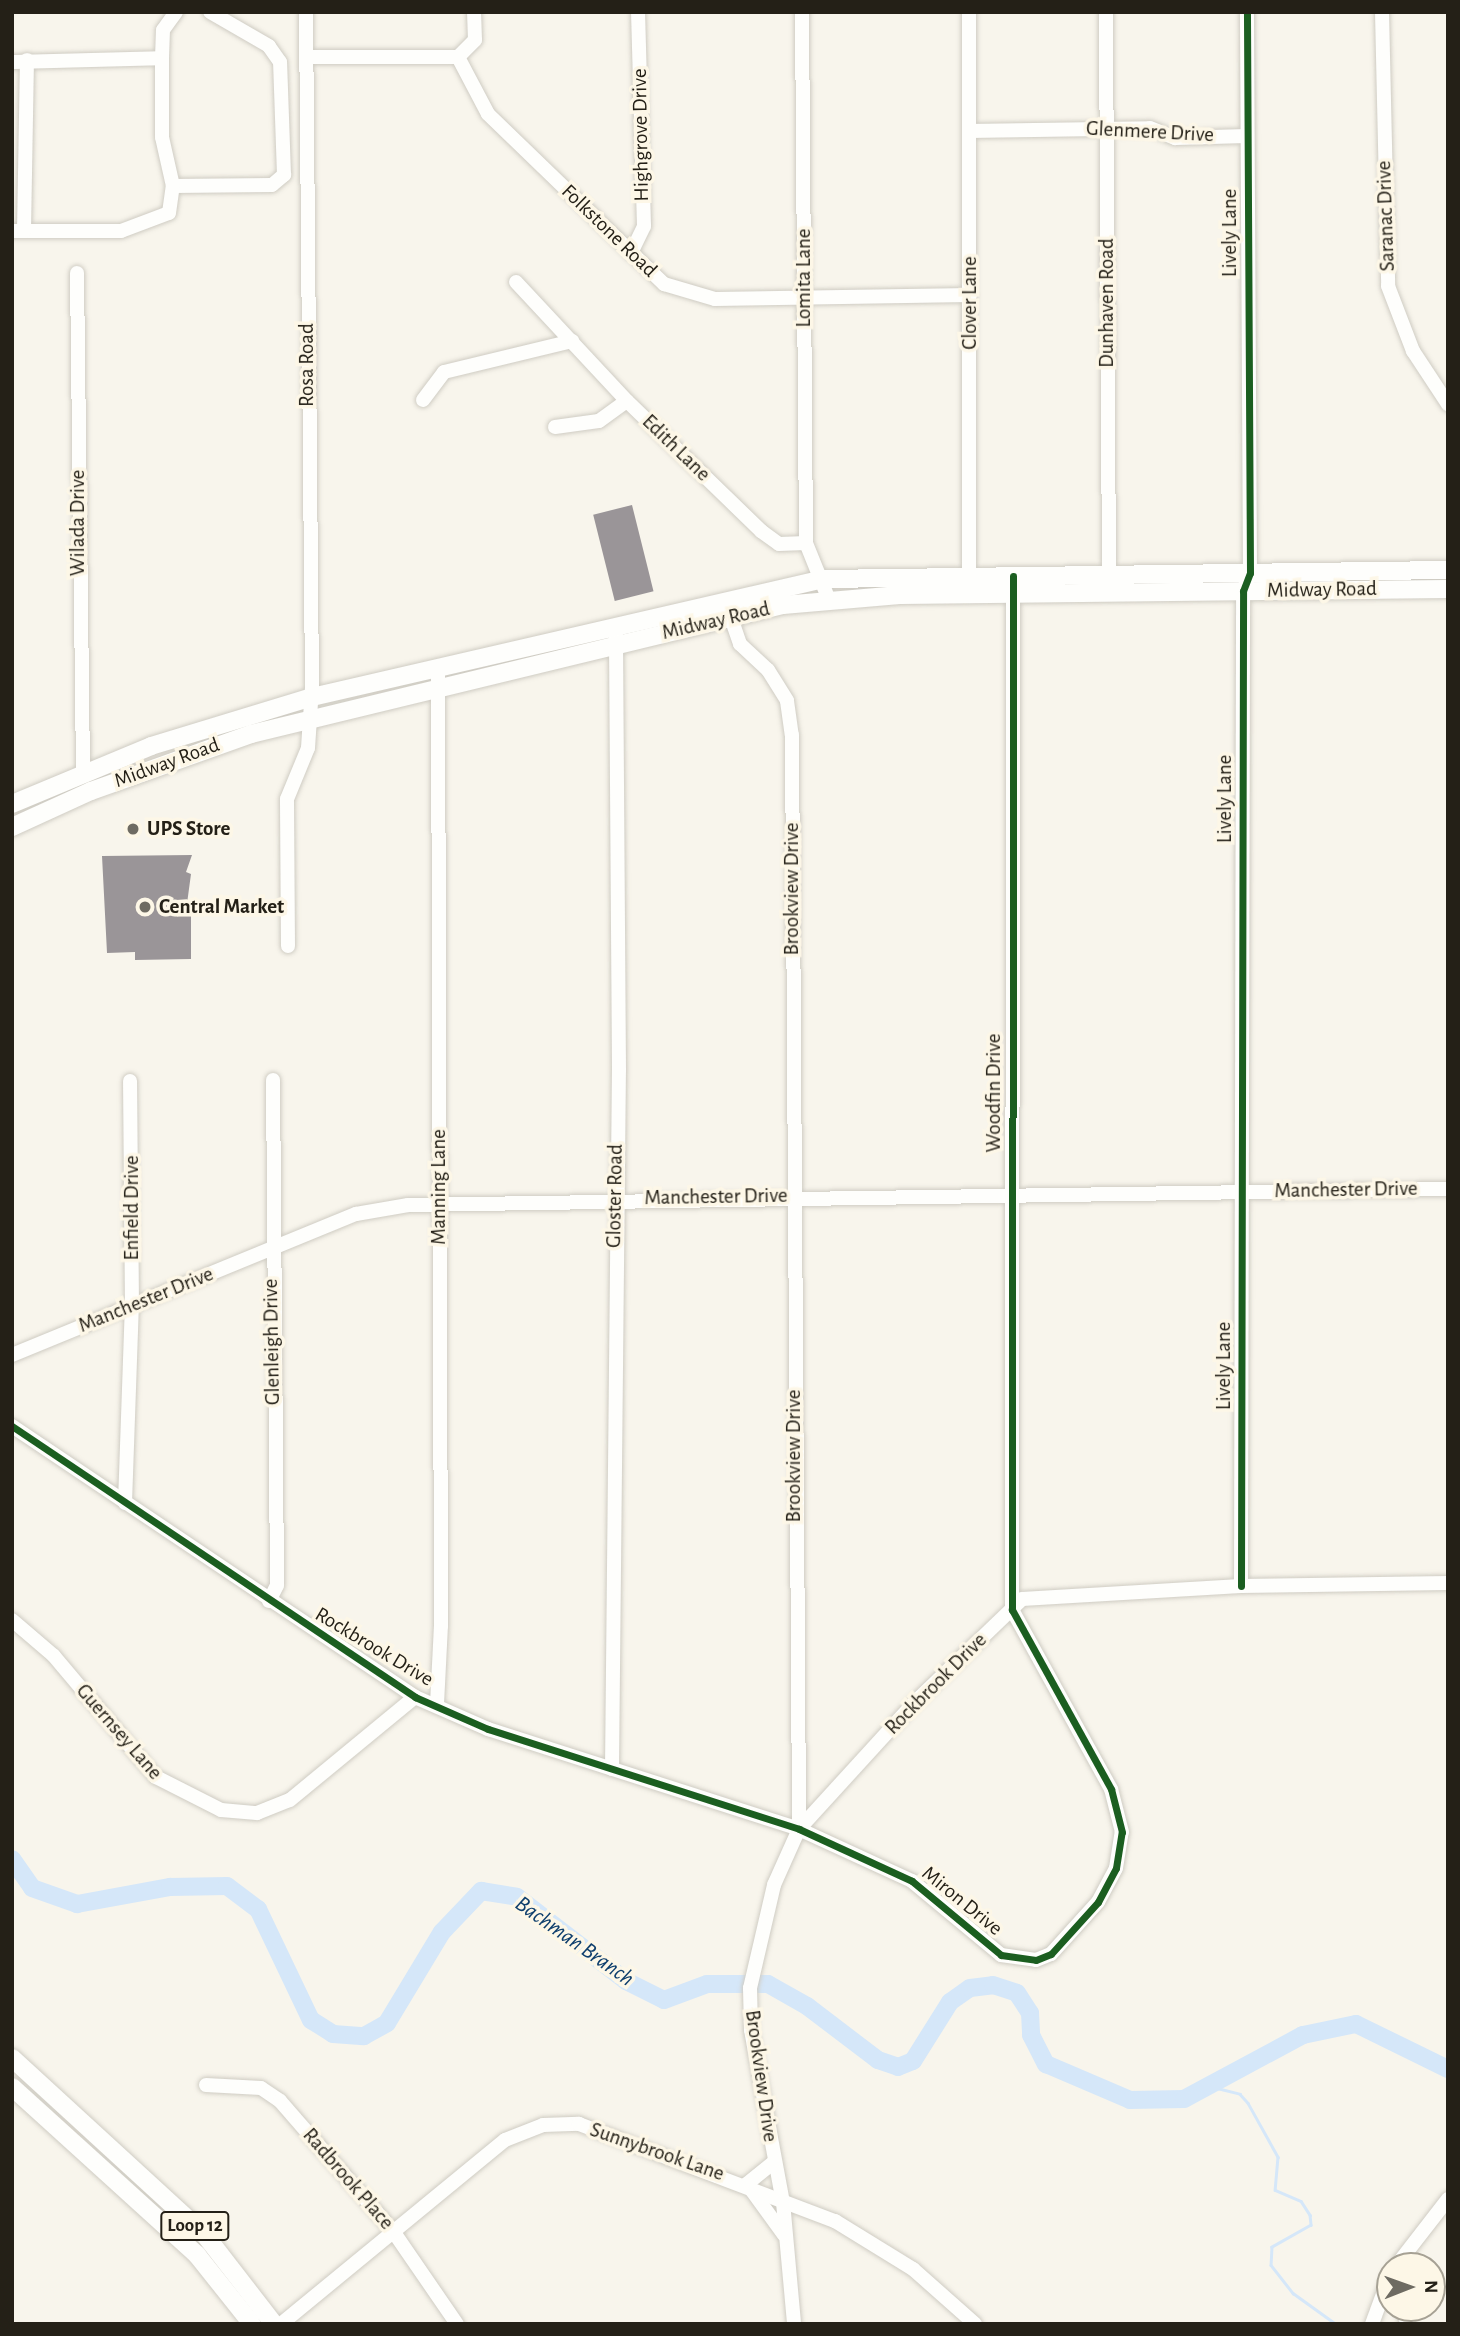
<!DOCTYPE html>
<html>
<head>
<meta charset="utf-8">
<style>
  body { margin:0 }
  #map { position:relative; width:1460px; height:2336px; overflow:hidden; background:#f8f5ec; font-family:"Alegreya Sans",sans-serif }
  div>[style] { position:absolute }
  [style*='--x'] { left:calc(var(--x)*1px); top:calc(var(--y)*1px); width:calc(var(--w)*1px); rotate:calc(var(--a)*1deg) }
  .stream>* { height:2.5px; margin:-1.25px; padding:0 1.25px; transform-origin:1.25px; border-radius:1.25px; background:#d5e7f9 }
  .river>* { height:18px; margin:-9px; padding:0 9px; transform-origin:9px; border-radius:9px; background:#d5e7f9 }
  .building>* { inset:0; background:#9a9598; transform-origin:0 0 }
  .roads { filter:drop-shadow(0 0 2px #cfccc3) drop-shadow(0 0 2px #cfccc3) }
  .minor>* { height:14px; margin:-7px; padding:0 7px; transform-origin:7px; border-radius:7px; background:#fefefc }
  .major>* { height:18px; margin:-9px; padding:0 9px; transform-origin:9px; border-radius:9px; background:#fefefc }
  .cycleway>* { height:7px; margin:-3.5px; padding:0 3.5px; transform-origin:3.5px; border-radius:3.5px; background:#1b5e20 }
  .dots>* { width:19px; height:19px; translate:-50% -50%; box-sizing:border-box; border:4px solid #fdf7e7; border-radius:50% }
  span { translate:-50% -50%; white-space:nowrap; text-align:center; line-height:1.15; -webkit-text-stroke:7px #fdf7e7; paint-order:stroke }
  .shield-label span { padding:2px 5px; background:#fdf7e7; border:2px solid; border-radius:5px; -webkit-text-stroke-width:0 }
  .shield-label { font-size:19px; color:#242017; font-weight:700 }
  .street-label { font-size:21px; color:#242017 }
  .poi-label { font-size:21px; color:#242017; font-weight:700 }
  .left { translate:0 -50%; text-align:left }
  .water-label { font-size:23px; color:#0f3f6d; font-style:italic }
  .frame { position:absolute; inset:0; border:14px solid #242017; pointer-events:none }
  .north { position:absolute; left:1376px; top:2252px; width:70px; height:70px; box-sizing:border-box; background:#fdf7e7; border:2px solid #a6a194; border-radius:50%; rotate:89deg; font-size:19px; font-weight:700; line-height:28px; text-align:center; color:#242017 }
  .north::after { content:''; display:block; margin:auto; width:24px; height:32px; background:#6e6b62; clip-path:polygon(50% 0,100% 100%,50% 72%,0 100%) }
</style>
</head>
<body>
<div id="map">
  <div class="stream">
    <div style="--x:1209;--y:2086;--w:32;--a:14"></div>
    <div style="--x:1240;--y:2094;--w:12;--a:48"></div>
    <div style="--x:1248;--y:2103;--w:62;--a:60.9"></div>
    <div style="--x:1278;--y:2157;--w:33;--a:95"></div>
    <div style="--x:1275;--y:2190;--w:28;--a:23"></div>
    <div style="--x:1301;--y:2201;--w:17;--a:57"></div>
    <div style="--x:1310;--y:2215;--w:10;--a:84"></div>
    <div style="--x:1311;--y:2225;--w:45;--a:150.6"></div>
    <div style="--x:1272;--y:2247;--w:18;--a:93"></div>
    <div style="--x:1271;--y:2265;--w:36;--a:52"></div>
    <div style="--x:1293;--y:2293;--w:53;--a:35.8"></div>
  </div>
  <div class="river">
    <div style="--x:12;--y:1859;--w:35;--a:55"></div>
    <div style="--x:32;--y:1888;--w:48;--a:19.6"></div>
    <div style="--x:77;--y:1904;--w:95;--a:-10.4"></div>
    <div style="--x:170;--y:1887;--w:57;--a:-1"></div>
    <div style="--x:227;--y:1886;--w:39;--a:37"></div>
    <div style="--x:258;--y:1909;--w:123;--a:64.5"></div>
    <div style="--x:311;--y:2020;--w:26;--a:32"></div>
    <div style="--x:333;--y:2034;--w:31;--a:4"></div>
    <div style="--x:364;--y:2036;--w:26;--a:-29"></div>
    <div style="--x:387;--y:2023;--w:106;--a:-58.9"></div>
    <div style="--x:442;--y:1932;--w:57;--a:-46.4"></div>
    <div style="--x:481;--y:1891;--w:36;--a:9"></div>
    <div style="--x:517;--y:1897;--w:138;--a:37.6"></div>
    <div style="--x:626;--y:1981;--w:42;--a:26.6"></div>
    <div style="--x:664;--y:2000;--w:46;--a:-20.4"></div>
    <div style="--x:707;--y:1984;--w:61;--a:0"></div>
    <div style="--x:768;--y:1984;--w:45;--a:29.4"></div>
    <div style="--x:807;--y:2006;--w:89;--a:37.3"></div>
    <div style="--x:878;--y:2060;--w:21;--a:19"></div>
    <div style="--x:898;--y:2067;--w:16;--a:-22"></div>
    <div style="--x:913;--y:2061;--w:70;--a:-57.9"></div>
    <div style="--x:950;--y:2002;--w:24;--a:-35"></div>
    <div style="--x:970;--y:1988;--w:23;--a:-7"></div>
    <div style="--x:993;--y:1985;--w:25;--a:18"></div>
    <div style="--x:1017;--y:1993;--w:24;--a:57"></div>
    <div style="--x:1030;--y:2013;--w:22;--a:87"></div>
    <div style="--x:1031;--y:2035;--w:33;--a:63"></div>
    <div style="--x:1046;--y:2064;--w:91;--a:23.2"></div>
    <div style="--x:1130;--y:2100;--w:54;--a:-1.1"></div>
    <div style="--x:1184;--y:2099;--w:135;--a:-28.3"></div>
    <div style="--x:1303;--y:2035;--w:54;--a:-11.7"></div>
    <div style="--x:1356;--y:2024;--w:102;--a:26.1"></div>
  </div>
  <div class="building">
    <div style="left:632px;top:505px;width:89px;height:40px;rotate:76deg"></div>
    <div style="clip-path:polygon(192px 855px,186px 872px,191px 874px,186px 911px,191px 913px,191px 959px,135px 960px,135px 952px,107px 953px,102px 856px)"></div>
  </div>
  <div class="roads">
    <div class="minor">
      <div style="--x:802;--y:12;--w:531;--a:89.57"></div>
      <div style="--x:969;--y:12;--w:573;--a:90"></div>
      <div style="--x:1106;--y:12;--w:573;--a:89.7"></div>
      <div style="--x:1382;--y:12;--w:274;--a:88.7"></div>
      <div style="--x:1388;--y:286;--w:70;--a:69"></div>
      <div style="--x:1413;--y:351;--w:64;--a:56.6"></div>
      <div style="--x:306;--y:57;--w:152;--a:0"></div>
      <div style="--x:458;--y:57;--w:24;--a:-45"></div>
      <div style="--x:475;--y:40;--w:28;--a:-92"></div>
      <div style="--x:458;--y:57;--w:64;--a:62.2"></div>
      <div style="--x:488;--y:114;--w:245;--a:44"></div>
      <div style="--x:664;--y:284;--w:53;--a:16.4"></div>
      <div style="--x:715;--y:299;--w:255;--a:-0.9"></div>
      <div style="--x:12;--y:62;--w:150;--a:-1.5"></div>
      <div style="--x:969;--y:131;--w:181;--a:-0.9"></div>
      <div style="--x:1150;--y:128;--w:27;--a:22"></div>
      <div style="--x:1175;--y:138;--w:72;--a:-1.6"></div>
      <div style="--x:173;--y:186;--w:99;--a:-0.6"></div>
      <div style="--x:272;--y:185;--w:16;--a:-40"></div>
      <div style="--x:284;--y:175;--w:113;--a:-92"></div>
      <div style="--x:280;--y:62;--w:19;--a:-125"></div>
      <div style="--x:269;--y:46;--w:68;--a:-150"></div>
      <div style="--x:12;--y:231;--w:109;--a:0"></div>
      <div style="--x:121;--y:231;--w:51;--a:-20.6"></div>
      <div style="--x:169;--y:213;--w:27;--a:-82"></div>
      <div style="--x:173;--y:186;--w:50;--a:-102.7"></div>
      <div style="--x:162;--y:137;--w:79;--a:-90"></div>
      <div style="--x:162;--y:58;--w:28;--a:-88"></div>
      <div style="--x:163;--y:30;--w:22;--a:-54"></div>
      <div style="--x:24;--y:231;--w:171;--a:-89"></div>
      <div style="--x:631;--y:253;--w:30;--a:-64"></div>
      <div style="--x:644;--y:226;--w:214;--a:-91.6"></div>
      <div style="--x:77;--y:273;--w:500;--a:89.31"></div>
      <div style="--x:516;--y:282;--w:163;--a:47"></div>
      <div style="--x:627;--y:401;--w:187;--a:44.1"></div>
      <div style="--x:761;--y:531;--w:22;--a:36"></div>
      <div style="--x:779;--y:544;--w:27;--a:-2"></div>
      <div style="--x:423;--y:400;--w:35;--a:-53"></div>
      <div style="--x:444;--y:372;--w:132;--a:-13.6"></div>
      <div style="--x:555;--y:427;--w:44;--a:-7.8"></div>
      <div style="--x:599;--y:421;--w:34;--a:-36"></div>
      <div style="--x:806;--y:543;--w:61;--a:68"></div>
      <div style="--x:728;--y:609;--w:37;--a:71"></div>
      <div style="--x:740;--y:644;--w:38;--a:43"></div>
      <div style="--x:768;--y:670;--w:36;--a:58"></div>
      <div style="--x:787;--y:701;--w:34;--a:82"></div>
      <div style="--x:792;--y:735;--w:1094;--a:89.63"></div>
      <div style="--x:799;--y:1829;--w:61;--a:114.1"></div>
      <div style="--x:774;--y:1885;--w:106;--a:103.1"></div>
      <div style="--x:750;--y:1988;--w:42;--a:88.6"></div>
      <div style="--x:751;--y:2030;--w:175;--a:79.5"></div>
      <div style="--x:783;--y:2202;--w:122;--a:84.8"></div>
      <div style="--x:288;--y:946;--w:147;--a:-90.4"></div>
      <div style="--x:287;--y:799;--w:55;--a:-67.6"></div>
      <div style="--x:308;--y:748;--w:60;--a:-86.2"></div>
      <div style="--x:312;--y:688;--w:676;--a:-90.51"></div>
      <div style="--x:12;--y:1355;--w:372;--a:-22.3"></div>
      <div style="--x:356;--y:1214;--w:53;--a:-9.8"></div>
      <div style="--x:408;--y:1205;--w:1040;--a:-0.88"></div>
      <div style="--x:12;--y:1426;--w:486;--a:33.9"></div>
      <div style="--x:415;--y:1697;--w:80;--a:23.7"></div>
      <div style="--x:488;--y:1729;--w:327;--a:17.8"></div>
      <div style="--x:799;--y:1829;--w:124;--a:24.7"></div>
      <div style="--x:912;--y:1881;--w:116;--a:39.7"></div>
      <div style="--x:1001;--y:1955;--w:35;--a:8"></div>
      <div style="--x:1036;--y:1960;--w:16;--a:-22"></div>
      <div style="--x:1051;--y:1954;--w:70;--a:-47.9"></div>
      <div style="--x:1098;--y:1902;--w:38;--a:-62"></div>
      <div style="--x:1116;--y:1868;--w:36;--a:-81"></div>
      <div style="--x:1122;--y:1832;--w:44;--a:-104.3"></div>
      <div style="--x:1111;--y:1789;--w:205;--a:-118.9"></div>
      <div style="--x:1012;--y:1610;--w:1026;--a:-89.94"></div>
      <div style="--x:125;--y:1503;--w:197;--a:-88"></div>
      <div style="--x:132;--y:1306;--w:225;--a:-90.5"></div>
      <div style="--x:1241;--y:1586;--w:995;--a:-89.88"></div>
      <div style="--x:1243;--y:591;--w:19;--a:-69"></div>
      <div style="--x:1250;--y:573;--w:561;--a:-90.31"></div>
      <div style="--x:269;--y:1601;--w:18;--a:-63"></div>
      <div style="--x:277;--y:1585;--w:505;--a:-90.45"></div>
      <div style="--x:12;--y:1620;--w:55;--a:40.6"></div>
      <div style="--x:54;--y:1656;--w:158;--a:49.9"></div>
      <div style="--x:156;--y:1777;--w:73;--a:26.9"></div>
      <div style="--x:221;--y:1810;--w:36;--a:5"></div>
      <div style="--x:257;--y:1813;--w:35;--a:-22"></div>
      <div style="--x:290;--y:1800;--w:162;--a:-39.5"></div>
      <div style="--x:437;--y:1704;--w:78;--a:-87.1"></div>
      <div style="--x:441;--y:1626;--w:956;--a:-90.18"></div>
      <div style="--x:612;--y:1769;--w:699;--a:-89.43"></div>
      <div style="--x:619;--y:1070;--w:435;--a:-90.4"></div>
      <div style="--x:799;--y:1829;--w:169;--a:-47.6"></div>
      <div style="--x:913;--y:1704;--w:151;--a:-43.9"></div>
      <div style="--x:1022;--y:1599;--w:219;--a:-3.4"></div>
      <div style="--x:1241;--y:1586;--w:207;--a:-0.8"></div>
      <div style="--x:206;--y:2085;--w:55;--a:3.1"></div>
      <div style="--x:261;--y:2088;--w:23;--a:34"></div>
      <div style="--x:280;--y:2101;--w:172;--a:49"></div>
      <div style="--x:393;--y:2231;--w:113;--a:55.5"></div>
      <div style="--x:774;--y:2162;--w:35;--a:141"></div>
      <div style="--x:747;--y:2184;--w:63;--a:54"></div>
      <div style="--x:1396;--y:2266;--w:85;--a:-52.2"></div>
      <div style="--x:1401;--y:2308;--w:17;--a:66"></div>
      <div style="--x:281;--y:2324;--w:290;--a:-39.4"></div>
      <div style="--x:505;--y:2140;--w:41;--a:-21.5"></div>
      <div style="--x:543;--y:2125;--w:36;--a:-2"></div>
      <div style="--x:579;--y:2124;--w:274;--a:20.8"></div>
      <div style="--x:835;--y:2221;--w:92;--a:31.6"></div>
      <div style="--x:913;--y:2269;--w:83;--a:41.6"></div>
      <div style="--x:1372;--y:2324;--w:52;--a:-69.8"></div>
    </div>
    <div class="major">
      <div style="--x:12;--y:804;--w:151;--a:-22.6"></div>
      <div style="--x:151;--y:746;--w:168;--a:-16.9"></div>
      <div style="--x:312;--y:697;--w:525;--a:-12.98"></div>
      <div style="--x:824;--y:579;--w:624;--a:-0.83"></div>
      <div style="--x:12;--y:827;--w:87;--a:-24.5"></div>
      <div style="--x:91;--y:791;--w:170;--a:-19.6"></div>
      <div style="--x:251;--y:734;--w:547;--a:-13.63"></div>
      <div style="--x:783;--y:605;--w:117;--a:-4.9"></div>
      <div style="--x:900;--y:595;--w:548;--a:-0.63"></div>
      <div style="--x:12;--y:2058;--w:262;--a:42.5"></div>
      <div style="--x:205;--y:2235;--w:113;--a:52.2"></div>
      <div style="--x:12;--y:2087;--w:250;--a:42.2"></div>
      <div style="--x:197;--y:2255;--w:88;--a:51.4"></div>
    </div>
  </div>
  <div class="cycleway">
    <div style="--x:12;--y:1426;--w:486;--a:33.9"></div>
    <div style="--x:415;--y:1697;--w:80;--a:23.7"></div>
    <div style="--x:488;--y:1729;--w:327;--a:17.8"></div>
    <div style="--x:799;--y:1829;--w:124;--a:24.7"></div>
    <div style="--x:912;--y:1881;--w:116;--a:39.7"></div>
    <div style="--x:1001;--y:1955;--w:35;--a:8"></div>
    <div style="--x:1036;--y:1960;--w:16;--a:-22"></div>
    <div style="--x:1051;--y:1954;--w:70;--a:-47.9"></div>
    <div style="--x:1098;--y:1902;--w:38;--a:-62"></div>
    <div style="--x:1116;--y:1868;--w:36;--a:-81"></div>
    <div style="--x:1122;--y:1832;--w:44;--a:-104.3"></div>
    <div style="--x:1111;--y:1789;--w:205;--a:-118.9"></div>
    <div style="--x:1012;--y:1610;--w:1034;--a:-89.94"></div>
    <div style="--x:1241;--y:1586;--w:995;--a:-89.88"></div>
    <div style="--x:1243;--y:591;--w:19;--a:-69"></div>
    <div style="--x:1250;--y:573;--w:561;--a:-90.31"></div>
  </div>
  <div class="dots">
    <div style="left:133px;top:829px;background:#6e6b62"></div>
    <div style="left:145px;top:907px;background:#6e6b62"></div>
  </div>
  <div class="shield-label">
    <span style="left:195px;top:2226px">Loop 12</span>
  </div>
  <div class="street-label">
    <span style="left:1150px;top:132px;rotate:3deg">Glenmere Drive</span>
    <span style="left:641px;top:135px;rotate:-91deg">Highgrove Drive</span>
    <span style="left:1386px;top:216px;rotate:-92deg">Saranac Drive</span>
    <span style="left:609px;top:231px;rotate:44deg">Folkstone Road</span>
    <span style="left:1230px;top:233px;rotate:-90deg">Lively Lane</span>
    <span style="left:804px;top:278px;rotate:-90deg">Lomita Lane</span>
    <span style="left:970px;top:303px;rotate:-90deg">Clover Lane</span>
    <span style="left:1107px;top:303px;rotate:-90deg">Dunhaven Road</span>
    <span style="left:307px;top:365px;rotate:-90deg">Rosa Road</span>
    <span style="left:676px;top:448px;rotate:44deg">Edith Lane</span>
    <span style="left:78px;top:523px;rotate:-90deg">Wilada Drive</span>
    <span style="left:1322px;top:590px;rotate:-1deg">Midway Road</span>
    <span style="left:716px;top:621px;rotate:-13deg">Midway Road</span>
    <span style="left:167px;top:763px;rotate:-20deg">Midway Road</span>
    <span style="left:1225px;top:799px;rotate:-90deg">Lively Lane</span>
    <span style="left:792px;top:889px;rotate:-90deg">Brookview Drive</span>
    <span style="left:994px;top:1093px;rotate:-90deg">Woodfin Drive</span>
    <span style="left:439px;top:1187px;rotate:-90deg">Manning Lane</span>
    <span style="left:1346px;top:1190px;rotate:-1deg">Manchester Drive</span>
    <span style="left:615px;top:1196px;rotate:-89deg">Gloster Road</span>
    <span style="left:716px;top:1197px;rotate:-1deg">Manchester Drive</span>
    <span style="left:132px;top:1208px;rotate:-90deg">Enfield Drive</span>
    <span style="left:146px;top:1300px;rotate:-22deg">Manchester Drive</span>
    <span style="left:272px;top:1342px;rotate:-91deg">Glenleigh Drive</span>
    <span style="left:1224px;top:1366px;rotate:-90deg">Lively Lane</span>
    <span style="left:794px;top:1456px;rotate:-90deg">Brookview Drive</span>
    <span style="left:374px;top:1647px;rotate:31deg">Rockbrook Drive</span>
    <span style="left:936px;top:1684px;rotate:-45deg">Rockbrook Drive</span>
    <span style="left:119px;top:1732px;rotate:49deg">Guernsey Lane</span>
    <span style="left:962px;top:1901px;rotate:39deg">Miron Drive</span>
    <span style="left:761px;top:2076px;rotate:82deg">Brookview Drive</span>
    <span style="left:657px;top:2152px;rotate:19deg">Sunnybrook Lane</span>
    <span style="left:348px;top:2179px;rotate:49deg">Radbrook Place</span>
  </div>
  <div class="poi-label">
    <span class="left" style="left:147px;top:829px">UPS Store</span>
    <span class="left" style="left:159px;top:907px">Central Market</span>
  </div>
  <div class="water-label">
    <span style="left:574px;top:1942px;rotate:35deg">Bachman Branch</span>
  </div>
  <div class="frame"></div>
  <div class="north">N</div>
</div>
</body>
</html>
